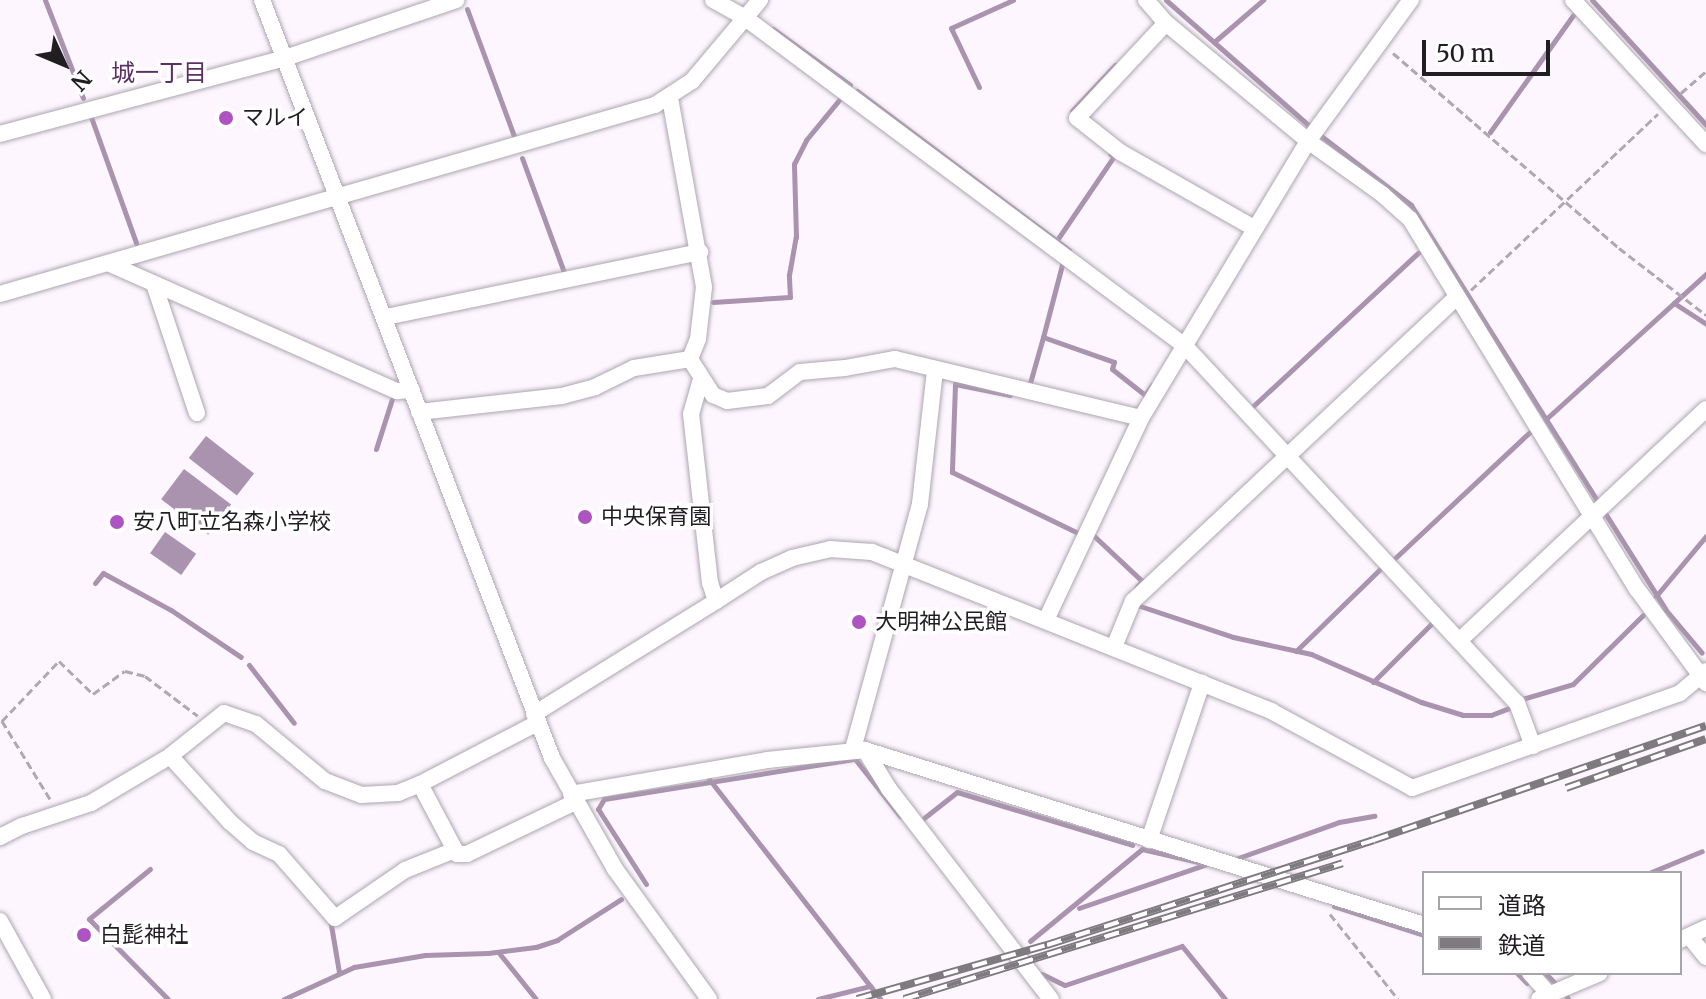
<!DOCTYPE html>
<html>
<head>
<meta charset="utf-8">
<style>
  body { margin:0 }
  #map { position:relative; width:1706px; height:999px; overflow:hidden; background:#fdf6fe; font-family:Merriweather,"Noto Sans JP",serif }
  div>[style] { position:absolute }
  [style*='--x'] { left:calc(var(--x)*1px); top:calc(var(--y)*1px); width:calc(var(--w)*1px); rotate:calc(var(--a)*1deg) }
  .water>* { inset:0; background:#a993ae; transform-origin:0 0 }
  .stream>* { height:5px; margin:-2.5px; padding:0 2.5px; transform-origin:2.5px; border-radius:2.5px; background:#a993ae }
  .path>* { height:3px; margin-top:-1.5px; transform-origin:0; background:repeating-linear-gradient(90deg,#aea8af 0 8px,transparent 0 12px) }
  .roads { filter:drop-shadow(0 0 2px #ada5af) drop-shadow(0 0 2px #ada5af) }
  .minor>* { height:16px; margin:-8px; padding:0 8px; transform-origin:8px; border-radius:8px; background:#fff }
  .rail>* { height:8px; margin-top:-4px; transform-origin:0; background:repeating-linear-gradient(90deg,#fff 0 15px,#7e7a7f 0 30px); box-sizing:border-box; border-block:2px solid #7e7a7f }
  .dots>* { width:22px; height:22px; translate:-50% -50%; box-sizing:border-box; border:4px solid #fff; border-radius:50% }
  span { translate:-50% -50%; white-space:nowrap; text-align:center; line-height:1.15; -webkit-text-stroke:7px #fff; paint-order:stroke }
  .poi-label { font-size:22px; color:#211e22 }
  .left { translate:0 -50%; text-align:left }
  .neighbourhood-label { font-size:24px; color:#5c3065 }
  .legend { position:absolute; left:1422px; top:871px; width:260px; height:104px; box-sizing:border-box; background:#fff; border:2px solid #a6a5a7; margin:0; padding:10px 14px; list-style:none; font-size:24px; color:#211e22 }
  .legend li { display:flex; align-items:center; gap:16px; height:40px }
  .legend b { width:40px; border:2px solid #a6a5a7 }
  .north { position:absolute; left:24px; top:24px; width:80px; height:80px; -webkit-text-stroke:6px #fff; paint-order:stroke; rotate:134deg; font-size:22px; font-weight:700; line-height:32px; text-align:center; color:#211e22 }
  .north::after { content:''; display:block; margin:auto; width:28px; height:36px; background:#211e22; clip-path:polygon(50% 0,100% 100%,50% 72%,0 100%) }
  .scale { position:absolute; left:1422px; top:40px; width:128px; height:36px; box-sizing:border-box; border:4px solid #211e22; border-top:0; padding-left:10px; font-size:24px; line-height:28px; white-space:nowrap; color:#211e22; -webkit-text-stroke:6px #fff; paint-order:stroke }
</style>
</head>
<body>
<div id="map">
  <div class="water">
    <div style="left:206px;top:436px;width:61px;height:28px;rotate:38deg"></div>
    <div style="left:184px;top:469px;width:59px;height:38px;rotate:37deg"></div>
    <div style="left:165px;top:532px;width:38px;height:26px;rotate:35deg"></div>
  </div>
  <div class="stream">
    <div style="--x:45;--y:0;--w:105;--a:68.8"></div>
    <div style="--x:1166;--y:0;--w:200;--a:41.3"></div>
    <div style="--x:1316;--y:132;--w:120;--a:37.5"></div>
    <div style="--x:1411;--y:205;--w:477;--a:57.8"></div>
    <div style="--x:1665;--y:609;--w:57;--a:49.9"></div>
    <div style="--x:1592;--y:0;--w:169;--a:47.6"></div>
    <div style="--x:467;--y:9;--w:135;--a:69.7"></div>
    <div style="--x:773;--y:29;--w:95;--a:36"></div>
    <div style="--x:1214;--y:42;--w:65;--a:-40.6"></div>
    <div style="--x:979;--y:87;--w:65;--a:-115.4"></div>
    <div style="--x:951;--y:28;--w:68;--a:-24.3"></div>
    <div style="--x:857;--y:91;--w:265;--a:36.9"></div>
    <div style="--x:1072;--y:111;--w:63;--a:-46.9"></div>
    <div style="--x:91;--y:117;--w:134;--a:70.3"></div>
    <div style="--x:1490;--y:132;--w:143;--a:-54.6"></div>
    <div style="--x:522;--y:158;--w:121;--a:69.8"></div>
    <div style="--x:1057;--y:240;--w:102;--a:-55.8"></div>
    <div style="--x:1114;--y:156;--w:4;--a:-153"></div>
    <div style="--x:1063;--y:261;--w:79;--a:104.7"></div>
    <div style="--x:1043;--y:337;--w:75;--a:19.4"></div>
    <div style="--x:1114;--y:362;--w:7;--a:106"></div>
    <div style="--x:1112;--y:369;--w:42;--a:38.2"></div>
    <div style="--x:1145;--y:395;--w:12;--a:-55"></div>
    <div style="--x:713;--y:302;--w:77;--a:-3.7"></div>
    <div style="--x:790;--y:297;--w:22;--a:-93"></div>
    <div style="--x:789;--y:275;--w:39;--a:-80"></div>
    <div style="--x:796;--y:237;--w:73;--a:-91.6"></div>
    <div style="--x:794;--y:164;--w:27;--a:-63"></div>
    <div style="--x:806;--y:140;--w:52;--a:-50.5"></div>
    <div style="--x:1674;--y:303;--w:38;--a:33"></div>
    <div style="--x:1030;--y:383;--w:48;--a:-74.2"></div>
    <div style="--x:1010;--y:395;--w:56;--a:-168.7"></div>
    <div style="--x:955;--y:384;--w:88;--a:92"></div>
    <div style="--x:952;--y:472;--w:140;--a:25.8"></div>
    <div style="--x:1251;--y:408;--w:228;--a:-42.9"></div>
    <div style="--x:1546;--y:419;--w:216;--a:-42.2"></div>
    <div style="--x:376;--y:449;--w:52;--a:-72.3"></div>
    <div style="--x:1093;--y:535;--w:67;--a:43.2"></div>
    <div style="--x:1142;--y:581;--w:9;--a:131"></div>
    <div style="--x:1393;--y:560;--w:187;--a:-43.1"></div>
    <div style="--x:95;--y:583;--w:13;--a:-51"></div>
    <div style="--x:103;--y:573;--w:77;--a:28.6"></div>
    <div style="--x:171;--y:610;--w:84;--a:33.9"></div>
    <div style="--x:1656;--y:596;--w:78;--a:-50.2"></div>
    <div style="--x:1137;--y:605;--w:101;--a:18.4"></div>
    <div style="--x:1233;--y:637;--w:80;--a:12.3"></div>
    <div style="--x:1311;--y:654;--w:120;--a:23.6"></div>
    <div style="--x:1421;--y:702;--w:44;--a:17.2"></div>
    <div style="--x:1463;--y:715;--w:28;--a:0"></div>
    <div style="--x:1491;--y:715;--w:22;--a:-21"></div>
    <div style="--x:1296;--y:651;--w:120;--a:-44.3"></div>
    <div style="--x:249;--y:665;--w:73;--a:52.2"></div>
    <div style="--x:1373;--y:682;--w:85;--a:-45"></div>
    <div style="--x:1522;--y:699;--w:53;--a:-16.4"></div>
    <div style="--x:1573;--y:684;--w:98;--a:-44.6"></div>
    <div style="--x:709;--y:779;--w:279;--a:52.1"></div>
    <div style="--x:924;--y:818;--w:42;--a:-38.2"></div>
    <div style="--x:957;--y:792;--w:183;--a:16.8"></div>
    <div style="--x:1238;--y:858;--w:107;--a:-19.6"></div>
    <div style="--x:1339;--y:822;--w:36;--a:-10"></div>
    <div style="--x:150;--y:869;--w:79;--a:140.7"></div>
    <div style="--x:89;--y:919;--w:112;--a:45.4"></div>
    <div style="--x:1649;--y:873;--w:57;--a:-22.5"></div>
    <div style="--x:646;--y:884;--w:89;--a:-122.6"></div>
    <div style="--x:598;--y:809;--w:12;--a:-59"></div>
    <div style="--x:604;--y:799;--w:254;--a:-9.1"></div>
    <div style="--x:855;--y:759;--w:73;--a:51.7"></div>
    <div style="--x:1334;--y:906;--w:95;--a:17.9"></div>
    <div style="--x:1079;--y:908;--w:135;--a:-19"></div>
    <div style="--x:330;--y:919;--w:54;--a:80.4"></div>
    <div style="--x:1030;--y:941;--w:145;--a:-39.4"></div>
    <div style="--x:1142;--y:849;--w:57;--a:13.1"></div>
    <div style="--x:499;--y:953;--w:59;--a:51.2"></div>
    <div style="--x:1517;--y:973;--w:14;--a:45"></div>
    <div style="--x:1545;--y:973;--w:13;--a:45"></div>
    <div style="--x:1042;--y:974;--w:25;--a:26"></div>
    <div style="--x:1065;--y:985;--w:123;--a:-18.4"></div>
    <div style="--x:1182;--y:946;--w:68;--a:50.9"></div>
    <div style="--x:1567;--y:997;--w:2;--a:63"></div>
    <div style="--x:284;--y:999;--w:77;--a:-24.6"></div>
    <div style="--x:354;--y:967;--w:72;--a:-9.6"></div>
    <div style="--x:425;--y:955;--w:63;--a:-1.8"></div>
    <div style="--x:488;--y:953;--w:48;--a:-7.1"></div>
    <div style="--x:536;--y:947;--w:22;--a:-18"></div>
    <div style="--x:557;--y:940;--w:76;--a:-32.6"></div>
    <div style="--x:818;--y:999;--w:54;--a:-14"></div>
  </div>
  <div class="path">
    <div style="--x:1393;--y:53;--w:298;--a:40.8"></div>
    <div style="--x:1619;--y:248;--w:110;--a:37.6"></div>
    <div style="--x:1681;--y:93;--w:33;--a:-41"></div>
    <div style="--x:1471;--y:290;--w:257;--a:-43.3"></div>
    <div style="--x:50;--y:799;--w:92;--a:-121.6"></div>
    <div style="--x:2;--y:721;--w:83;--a:-46.5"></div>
    <div style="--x:59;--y:661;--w:47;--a:44.1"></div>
    <div style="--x:93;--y:694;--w:39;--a:-36"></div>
    <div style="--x:125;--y:671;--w:21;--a:14"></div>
    <div style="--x:145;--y:676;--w:66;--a:37"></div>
    <div style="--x:1330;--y:914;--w:109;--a:51.3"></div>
  </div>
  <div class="roads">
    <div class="minor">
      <div style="--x:262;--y:0;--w:812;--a:69.06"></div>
      <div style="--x:552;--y:758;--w:128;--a:60.4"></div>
      <div style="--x:615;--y:869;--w:160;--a:54.1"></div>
      <div style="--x:713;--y:0;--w:35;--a:29"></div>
      <div style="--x:744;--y:17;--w:550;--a:36.72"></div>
      <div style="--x:1185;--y:346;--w:488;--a:47.1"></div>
      <div style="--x:1517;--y:703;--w:46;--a:69.6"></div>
      <div style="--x:1146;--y:0;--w:30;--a:49"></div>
      <div style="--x:1166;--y:23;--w:185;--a:39.7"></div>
      <div style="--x:1308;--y:141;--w:91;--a:35.6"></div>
      <div style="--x:1382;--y:194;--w:38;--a:42"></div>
      <div style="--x:1410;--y:219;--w:434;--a:58.5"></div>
      <div style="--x:1637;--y:589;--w:117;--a:53.7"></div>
      <div style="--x:1573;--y:0;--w:196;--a:47.3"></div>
      <div style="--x:1166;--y:23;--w:130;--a:133.1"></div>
      <div style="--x:1077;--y:118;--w:55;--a:38.3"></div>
      <div style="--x:1120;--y:152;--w:154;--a:29.6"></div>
      <div style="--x:670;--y:98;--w:192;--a:79.8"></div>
      <div style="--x:704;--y:287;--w:52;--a:96.6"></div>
      <div style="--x:698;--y:339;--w:22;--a:112"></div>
      <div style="--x:0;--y:134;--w:295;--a:-14.9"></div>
      <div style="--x:285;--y:58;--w:181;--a:-18.7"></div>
      <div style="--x:110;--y:264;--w:314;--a:23.9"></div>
      <div style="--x:397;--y:391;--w:15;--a:-4"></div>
      <div style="--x:154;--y:284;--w:136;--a:71.6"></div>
      <div style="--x:0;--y:294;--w:682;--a:-16.1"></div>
      <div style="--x:655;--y:105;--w:44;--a:-33"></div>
      <div style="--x:692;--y:81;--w:106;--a:-50"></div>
      <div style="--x:386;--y:317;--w:321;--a:-11.7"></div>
      <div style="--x:419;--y:412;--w:144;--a:-6.4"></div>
      <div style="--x:562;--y:396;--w:34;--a:-15"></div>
      <div style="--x:595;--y:387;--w:43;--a:-26"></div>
      <div style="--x:634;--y:368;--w:57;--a:-9.1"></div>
      <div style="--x:690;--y:359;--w:43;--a:57.4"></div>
      <div style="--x:713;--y:395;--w:15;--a:23"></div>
      <div style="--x:727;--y:401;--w:41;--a:-7"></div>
      <div style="--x:768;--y:396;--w:40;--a:-37"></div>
      <div style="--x:800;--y:372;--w:45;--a:-5.1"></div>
      <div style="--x:845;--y:368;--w:51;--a:-10.2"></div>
      <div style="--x:895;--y:359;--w:253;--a:13.5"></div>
      <div style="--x:1141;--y:418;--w:323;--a:-58.9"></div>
      <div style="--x:1308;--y:141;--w:175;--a:-53.9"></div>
      <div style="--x:716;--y:601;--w:54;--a:-32.8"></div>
      <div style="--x:761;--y:572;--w:34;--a:-24"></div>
      <div style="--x:792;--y:558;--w:39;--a:-13"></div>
      <div style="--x:830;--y:549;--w:42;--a:4.1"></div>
      <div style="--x:872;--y:552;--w:430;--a:21.7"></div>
      <div style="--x:1271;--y:711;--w:161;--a:28.6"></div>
      <div style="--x:1412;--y:788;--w:284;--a:-19.5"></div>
      <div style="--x:1680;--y:693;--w:34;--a:-40"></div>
      <div style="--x:1046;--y:620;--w:223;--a:-64.8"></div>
      <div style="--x:1460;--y:640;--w:337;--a:-43.2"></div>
      <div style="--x:1114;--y:647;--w:50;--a:-67.6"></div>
      <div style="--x:1133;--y:601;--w:444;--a:-43.2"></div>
      <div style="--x:534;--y:714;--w:214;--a:-31.8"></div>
      <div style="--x:716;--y:601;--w:19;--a:-108"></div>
      <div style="--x:710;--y:583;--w:170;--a:-96.4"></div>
      <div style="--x:691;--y:414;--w:37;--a:-74"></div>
      <div style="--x:853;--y:749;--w:254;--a:-74.7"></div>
      <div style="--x:920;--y:504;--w:135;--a:-83.6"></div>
      <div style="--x:865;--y:750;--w:46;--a:58.4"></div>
      <div style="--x:889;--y:789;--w:265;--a:52.4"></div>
      <div style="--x:170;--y:756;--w:89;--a:47.7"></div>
      <div style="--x:230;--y:822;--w:30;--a:41"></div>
      <div style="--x:253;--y:842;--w:29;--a:25"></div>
      <div style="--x:279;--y:854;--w:85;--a:48.8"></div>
      <div style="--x:335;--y:918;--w:85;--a:-34.4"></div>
      <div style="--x:405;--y:870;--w:54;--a:-21.8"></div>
      <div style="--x:420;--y:784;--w:79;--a:62.1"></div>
      <div style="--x:457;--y:854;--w:10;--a:0"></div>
      <div style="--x:467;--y:854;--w:120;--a:-25.7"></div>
      <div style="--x:571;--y:794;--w:199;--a:-9.8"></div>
      <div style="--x:767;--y:760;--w:99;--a:-5.8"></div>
      <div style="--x:865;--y:750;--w:586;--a:17.38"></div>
      <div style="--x:0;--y:837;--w:25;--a:-27"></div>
      <div style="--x:22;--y:826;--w:73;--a:-18.4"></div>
      <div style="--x:91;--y:803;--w:92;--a:-30.7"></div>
      <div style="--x:170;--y:756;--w:69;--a:-38.5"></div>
      <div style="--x:224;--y:713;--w:34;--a:19"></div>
      <div style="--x:256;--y:724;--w:89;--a:39.6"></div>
      <div style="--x:325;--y:781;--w:39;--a:21"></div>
      <div style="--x:361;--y:795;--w:37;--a:-3"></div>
      <div style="--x:398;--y:793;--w:24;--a:-22"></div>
      <div style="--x:420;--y:784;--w:132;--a:-27.5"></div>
      <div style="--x:1149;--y:840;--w:166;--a:-71.3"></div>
      <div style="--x:0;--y:921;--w:89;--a:61.1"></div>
      <div style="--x:1689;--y:936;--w:27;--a:51"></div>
      <div style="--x:1680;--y:940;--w:29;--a:-25"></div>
      <div style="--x:1530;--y:973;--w:28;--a:48"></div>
      <div style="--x:1539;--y:999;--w:66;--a:-23.1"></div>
    </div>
  </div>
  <div class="rail">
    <div style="--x:1566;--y:788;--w:148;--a:-19.3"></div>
    <div style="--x:857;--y:999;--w:198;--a:-15.9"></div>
    <div style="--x:1047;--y:945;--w:343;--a:-17.8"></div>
    <div style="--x:1374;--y:840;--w:351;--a:-19"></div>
    <div style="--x:904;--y:999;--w:459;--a:-17.2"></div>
  </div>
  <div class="dots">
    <div style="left:226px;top:118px;background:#ae54c0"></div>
    <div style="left:585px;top:517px;background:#ae54c0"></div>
    <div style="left:117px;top:522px;background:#ae54c0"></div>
    <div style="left:859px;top:622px;background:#ae54c0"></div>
    <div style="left:84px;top:935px;background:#ae54c0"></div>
  </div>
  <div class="poi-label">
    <span class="left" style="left:242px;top:118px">マルイ</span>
    <span class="left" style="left:601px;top:517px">中央保育園</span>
    <span class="left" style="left:133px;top:522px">安八町立名森小学校</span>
    <span class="left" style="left:875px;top:622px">大明神公民館</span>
    <span class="left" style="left:100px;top:935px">白髭神社</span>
  </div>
  <div class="neighbourhood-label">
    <span style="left:159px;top:73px">城一丁目</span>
  </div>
  <ul class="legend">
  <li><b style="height:10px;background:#fff"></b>道路</li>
  <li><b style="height:10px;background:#7e7a7f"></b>鉄道</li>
  </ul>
  <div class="north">N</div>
  <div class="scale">50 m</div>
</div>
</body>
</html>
